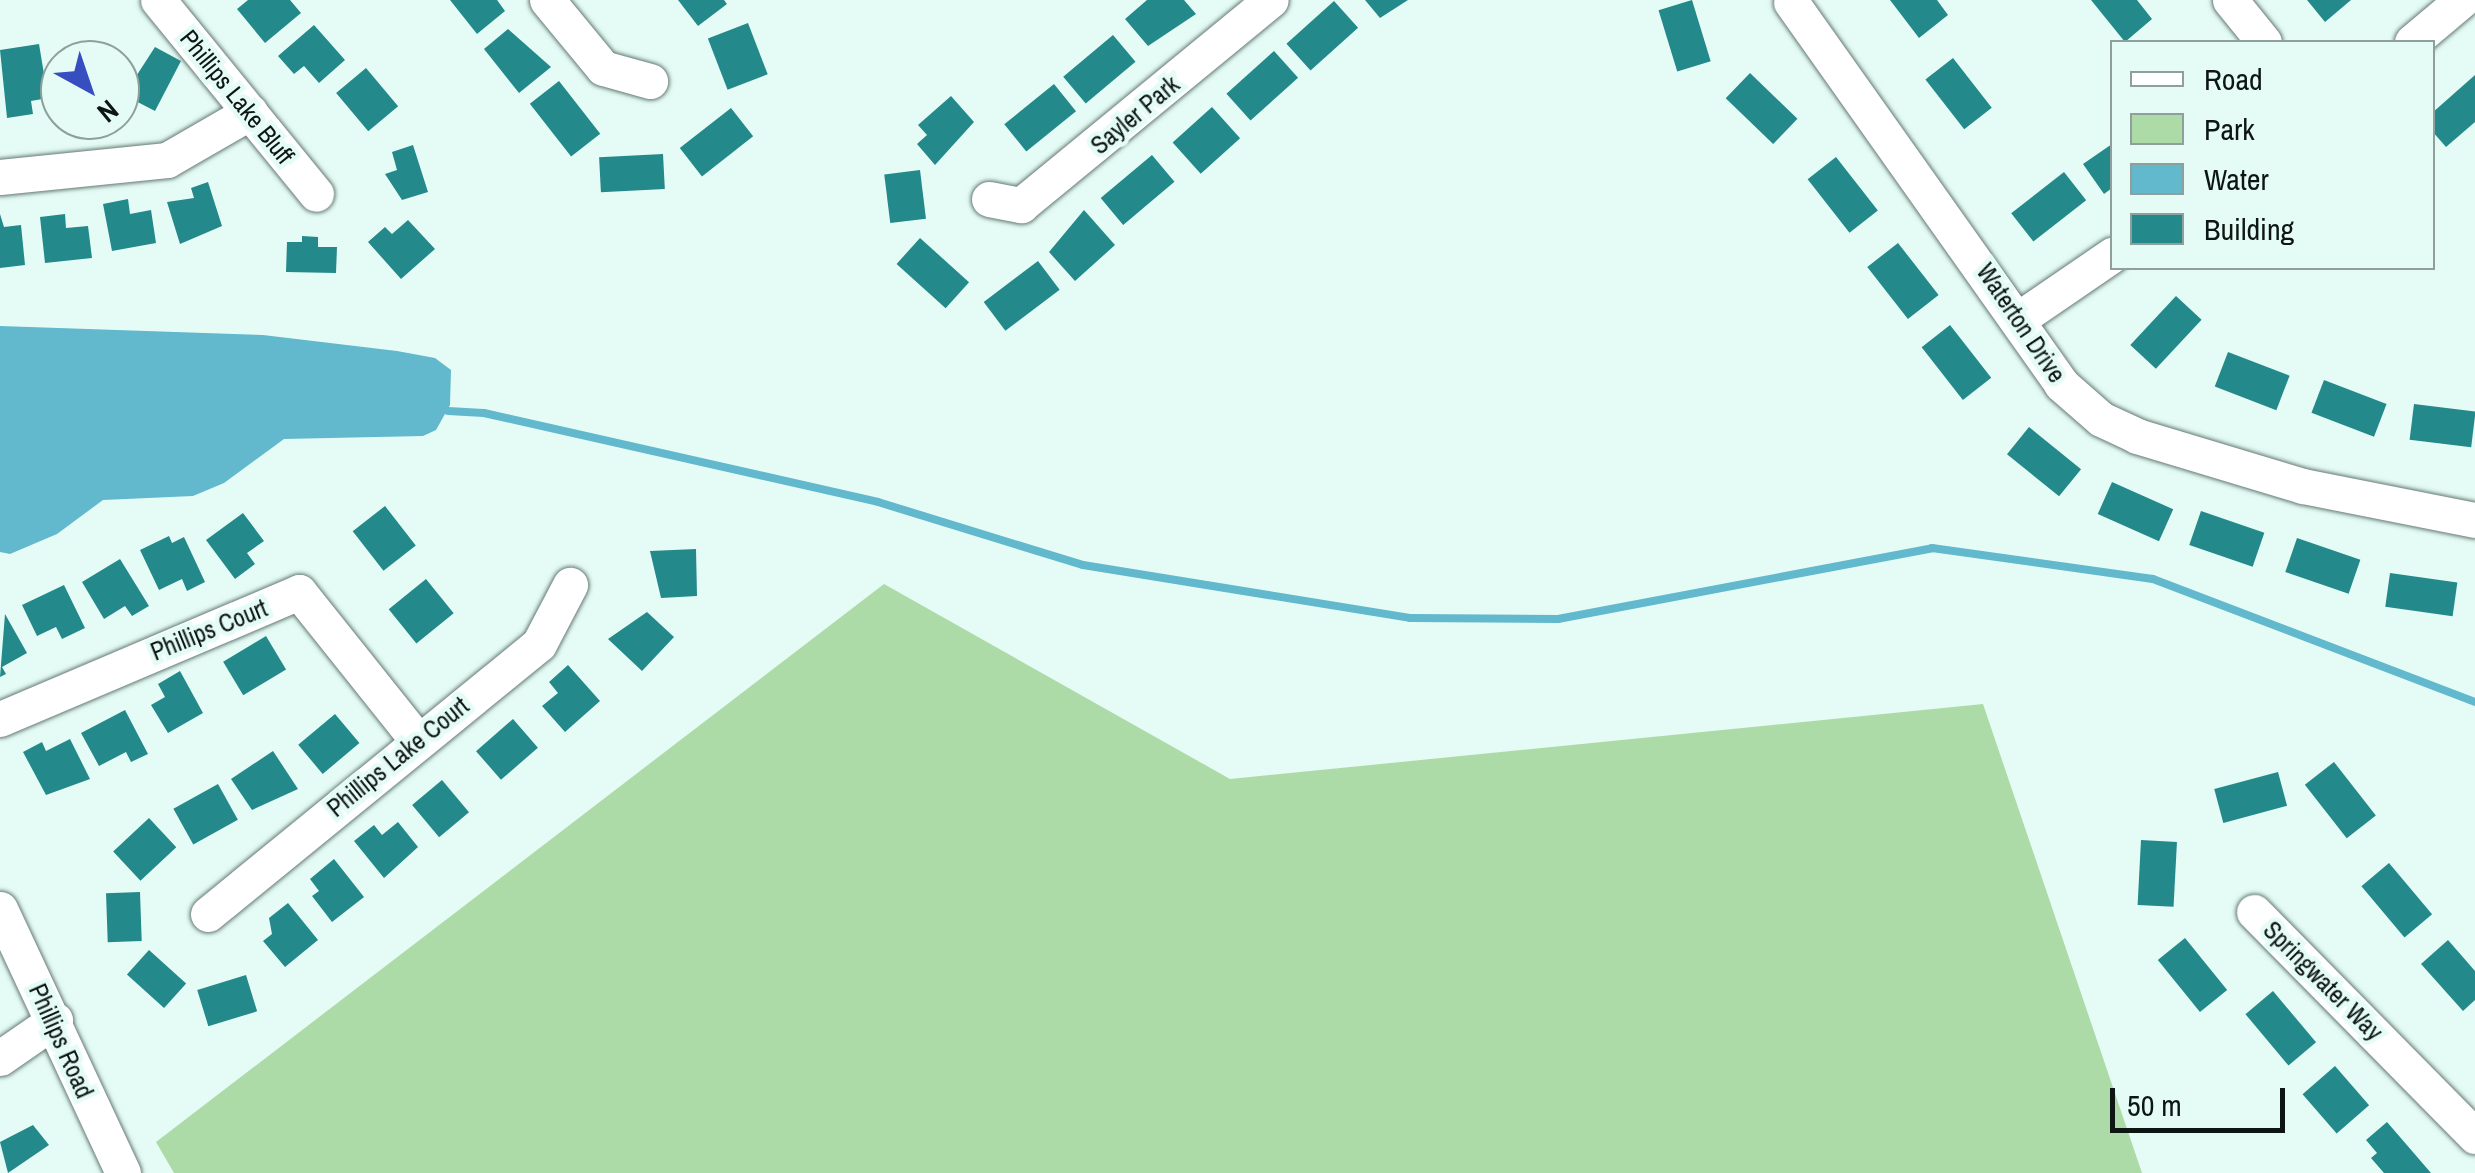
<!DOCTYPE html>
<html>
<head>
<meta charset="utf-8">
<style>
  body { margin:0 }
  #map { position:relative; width:2475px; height:1173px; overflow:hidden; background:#e5fcf6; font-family:"Archivo Narrow",sans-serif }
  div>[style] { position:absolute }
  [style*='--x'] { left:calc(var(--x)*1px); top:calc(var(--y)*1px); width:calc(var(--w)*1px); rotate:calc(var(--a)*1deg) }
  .green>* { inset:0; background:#acdba7 }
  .water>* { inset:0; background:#62b8cc }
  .stream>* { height:8px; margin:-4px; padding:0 4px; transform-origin:4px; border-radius:4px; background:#62b8cc }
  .building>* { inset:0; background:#24898a; transform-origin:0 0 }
  .roads { filter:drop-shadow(0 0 2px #657974) drop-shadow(0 0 2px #657974) }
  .minor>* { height:35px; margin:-17.5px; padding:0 17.5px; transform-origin:17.5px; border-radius:17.5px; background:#fff }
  span { translate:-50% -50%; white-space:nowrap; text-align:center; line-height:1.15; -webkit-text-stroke:9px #e5fcf6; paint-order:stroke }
  .street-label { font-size:25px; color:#0e1614 }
  .legend { position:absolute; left:2110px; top:40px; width:325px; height:230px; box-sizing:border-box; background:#e5fcf6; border:2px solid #8fa09c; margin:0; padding:12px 18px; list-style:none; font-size:30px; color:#0e1614 }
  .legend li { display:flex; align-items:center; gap:20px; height:50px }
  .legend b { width:50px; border:2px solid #8fa09c }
  .north { position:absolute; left:40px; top:40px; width:100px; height:100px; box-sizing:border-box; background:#e5fcf6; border:2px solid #8fa09c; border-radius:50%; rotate:140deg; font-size:28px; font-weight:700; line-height:40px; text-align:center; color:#0e1614 }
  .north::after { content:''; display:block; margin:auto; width:35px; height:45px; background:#364ec0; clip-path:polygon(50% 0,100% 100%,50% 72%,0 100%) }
  .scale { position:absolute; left:2110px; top:1088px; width:175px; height:45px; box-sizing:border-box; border:5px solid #0e1614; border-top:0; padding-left:12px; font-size:30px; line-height:35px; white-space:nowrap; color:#0e1614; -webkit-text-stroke:8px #e5fcf6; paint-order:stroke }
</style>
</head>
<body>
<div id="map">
  <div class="green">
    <div style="clip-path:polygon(884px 584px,1230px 779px,1983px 704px,2142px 1173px,174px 1173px,156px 1142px)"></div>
  </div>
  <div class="water">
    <div style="clip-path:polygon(0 326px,263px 335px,397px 351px,435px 358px,451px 370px,450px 405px,436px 430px,423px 436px,284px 439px,224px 483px,193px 496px,103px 500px,57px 534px,10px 554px,0 552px)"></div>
  </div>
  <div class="stream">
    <div style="--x:448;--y:411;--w:36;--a:3"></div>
    <div style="--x:484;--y:413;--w:404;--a:12.7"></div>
    <div style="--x:878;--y:502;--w:214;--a:17.1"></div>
    <div style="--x:1083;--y:565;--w:331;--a:9.2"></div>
    <div style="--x:1410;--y:618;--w:148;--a:0.4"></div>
    <div style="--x:1558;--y:619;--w:381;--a:-10.7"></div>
    <div style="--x:1932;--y:548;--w:223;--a:8"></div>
    <div style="--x:2153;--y:579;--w:345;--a:20.9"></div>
  </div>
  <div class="building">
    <div style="clip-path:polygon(248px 0,290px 0,301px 13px,265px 43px,237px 9px)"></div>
    <div style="clip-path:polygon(450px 0,497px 0,505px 11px,477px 34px)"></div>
    <div style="clip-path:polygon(678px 0,724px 0,727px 4px,698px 26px)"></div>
    <div style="clip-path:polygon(1147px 0,1184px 0,1196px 14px,1148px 46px,1125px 19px)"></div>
    <div style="clip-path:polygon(1365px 0,1408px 0,1380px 18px)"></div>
    <div style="left:1692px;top:0;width:64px;height:35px;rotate:73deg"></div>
    <div style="clip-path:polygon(1890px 0,1937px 0,1948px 15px,1919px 38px)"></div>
    <div style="clip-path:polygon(2091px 0,2137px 0,2152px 19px,2125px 42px)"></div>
    <div style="clip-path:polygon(2307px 0,2351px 0,2325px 22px)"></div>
    <div style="left:1334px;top:1px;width:36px;height:64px;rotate:48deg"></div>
    <div style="left:748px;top:23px;width:55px;height:43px;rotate:69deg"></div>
    <div style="clip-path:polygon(314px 25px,345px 60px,319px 83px,304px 66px,294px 74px,278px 56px)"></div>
    <div style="clip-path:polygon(508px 29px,551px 67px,519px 93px,484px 49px)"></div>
    <div style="left:1113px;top:35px;width:35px;height:65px;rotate:50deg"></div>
    <div style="clip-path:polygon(39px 44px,48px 98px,31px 101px,33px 114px,7px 118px,0 50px)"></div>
    <div style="clip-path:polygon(155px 47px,181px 61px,155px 111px,124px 95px)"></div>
    <div style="left:1274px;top:51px;width:36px;height:64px;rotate:48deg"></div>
    <div style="left:1953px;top:58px;width:63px;height:35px;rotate:52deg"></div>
    <div style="left:366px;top:68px;width:50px;height:39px;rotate:50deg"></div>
    <div style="left:1750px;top:73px;width:66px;height:35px;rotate:44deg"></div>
    <div style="clip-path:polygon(2475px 75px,2475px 122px,2446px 147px,2432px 131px,2432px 113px)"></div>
    <div style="left:559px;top:81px;width:67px;height:37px;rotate:52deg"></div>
    <div style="left:1054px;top:84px;width:35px;height:64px;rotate:51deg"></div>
    <div style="clip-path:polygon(951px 96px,974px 122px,935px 165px,917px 144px,927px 135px,918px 125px)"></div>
    <div style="left:1212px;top:107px;width:42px;height:53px;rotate:48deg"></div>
    <div style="left:731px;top:108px;width:36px;height:65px;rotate:52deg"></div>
    <div style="clip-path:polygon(2112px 144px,2112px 188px,2104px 194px,2083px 164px)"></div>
    <div style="clip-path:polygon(413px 145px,428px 192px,402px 200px,385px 174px,397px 170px,392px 152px)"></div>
    <div style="left:663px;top:154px;width:35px;height:64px;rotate:87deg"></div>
    <div style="left:1152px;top:155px;width:35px;height:67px;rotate:50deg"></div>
    <div style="left:1836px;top:157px;width:68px;height:36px;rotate:52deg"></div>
    <div style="left:920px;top:170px;width:49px;height:36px;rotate:83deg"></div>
    <div style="left:2064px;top:172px;width:36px;height:67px;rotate:52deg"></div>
    <div style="clip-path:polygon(208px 182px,222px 226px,180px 244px,167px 202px,194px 198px,191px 188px)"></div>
    <div style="clip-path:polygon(128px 199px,130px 214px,151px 210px,156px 243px,112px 251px,103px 204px)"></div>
    <div style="clip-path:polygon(1084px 210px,1115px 245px,1075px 281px,1049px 252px)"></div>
    <div style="clip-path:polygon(0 214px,4px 227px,21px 225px,25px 265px,0 268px)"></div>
    <div style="clip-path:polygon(65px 214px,66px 228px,88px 226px,92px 258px,45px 263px,40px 217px)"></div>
    <div style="clip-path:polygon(408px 220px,435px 249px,401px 279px,368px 242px,385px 227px,392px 234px)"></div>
    <div style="clip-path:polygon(302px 236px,318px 237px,318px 247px,337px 247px,336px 273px,286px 272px,287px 242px,302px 242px)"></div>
    <div style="left:920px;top:238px;width:66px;height:35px;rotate:42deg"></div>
    <div style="left:1898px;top:243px;width:66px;height:39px;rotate:52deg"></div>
    <div style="left:1038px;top:261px;width:36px;height:68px;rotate:53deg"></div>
    <div style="left:2176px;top:296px;width:35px;height:67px;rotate:43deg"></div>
    <div style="left:1950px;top:325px;width:67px;height:36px;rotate:52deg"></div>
    <div style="left:2228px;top:352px;width:66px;height:37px;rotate:21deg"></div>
    <div style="left:2324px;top:380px;width:67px;height:35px;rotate:21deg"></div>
    <div style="left:2414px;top:404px;width:62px;height:36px;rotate:7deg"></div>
    <div style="left:2029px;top:427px;width:67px;height:35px;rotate:39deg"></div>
    <div style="left:2112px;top:482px;width:67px;height:35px;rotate:24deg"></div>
    <div style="left:385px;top:506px;width:50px;height:41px;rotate:52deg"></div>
    <div style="left:2201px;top:511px;width:67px;height:36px;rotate:19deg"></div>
    <div style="clip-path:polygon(243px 513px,264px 541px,247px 553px,255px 564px,235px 579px,206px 540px)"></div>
    <div style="clip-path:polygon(169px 536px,172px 543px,184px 537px,205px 582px,187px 591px,182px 579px,159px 590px,140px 550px)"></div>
    <div style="left:2297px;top:538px;width:67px;height:36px;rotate:19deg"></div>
    <div style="clip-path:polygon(696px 549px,697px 596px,661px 598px,650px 551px)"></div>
    <div style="clip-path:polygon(120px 559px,149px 606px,132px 616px,125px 606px,104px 619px,82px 582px)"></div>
    <div style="left:2390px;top:573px;width:68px;height:34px;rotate:8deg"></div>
    <div style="left:426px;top:579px;width:44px;height:48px;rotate:51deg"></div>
    <div style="clip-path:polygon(64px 585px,85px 628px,62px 639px,56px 627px,37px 636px,22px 605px)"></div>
    <div style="clip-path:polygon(647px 612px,674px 637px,642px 671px,608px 639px)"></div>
    <div style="clip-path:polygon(5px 614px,27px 653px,2px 667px,6px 674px,0 677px)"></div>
    <div style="left:266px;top:636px;width:39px;height:50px;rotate:59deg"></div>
    <div style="clip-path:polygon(568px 665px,600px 701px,565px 732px,542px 706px,558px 693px,549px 682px)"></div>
    <div style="clip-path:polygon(180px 671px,203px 713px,168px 733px,151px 705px,165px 697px,158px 684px)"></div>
    <div style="clip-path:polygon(125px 710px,148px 754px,131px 762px,126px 752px,99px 766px,81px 733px)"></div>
    <div style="left:335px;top:714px;width:38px;height:48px;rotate:50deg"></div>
    <div style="left:513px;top:719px;width:38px;height:49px;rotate:49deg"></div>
    <div style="clip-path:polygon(70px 739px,90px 779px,46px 795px,23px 752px,42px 742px,46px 751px)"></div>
    <div style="clip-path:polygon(273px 751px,298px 789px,252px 810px,231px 779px)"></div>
    <div style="left:2334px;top:762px;width:68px;height:37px;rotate:52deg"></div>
    <div style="left:2278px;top:772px;width:35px;height:66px;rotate:75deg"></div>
    <div style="left:442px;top:780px;width:42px;height:39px;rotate:50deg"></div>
    <div style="left:218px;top:784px;width:41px;height:51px;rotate:61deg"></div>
    <div style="left:149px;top:818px;width:40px;height:49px;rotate:47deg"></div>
    <div style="clip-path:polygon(398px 822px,418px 847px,384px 878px,354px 841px,374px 825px,382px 835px)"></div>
    <div style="left:2141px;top:840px;width:36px;height:65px;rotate:3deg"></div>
    <div style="clip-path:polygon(334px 859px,364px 897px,332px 922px,312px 896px,319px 891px,310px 879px)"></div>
    <div style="left:2389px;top:863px;width:67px;height:36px;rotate:50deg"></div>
    <div style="left:140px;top:892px;width:49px;height:34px;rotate:88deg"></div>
    <div style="clip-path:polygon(288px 903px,318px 940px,285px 967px,263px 941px,272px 934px,269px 918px)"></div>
    <div style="left:2185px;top:938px;width:67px;height:35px;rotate:51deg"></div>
    <div style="clip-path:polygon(2448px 940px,2475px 971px,2475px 1000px,2463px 1011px,2421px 964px)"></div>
    <div style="left:149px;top:950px;width:50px;height:33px;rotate:42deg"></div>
    <div style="left:246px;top:975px;width:38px;height:51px;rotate:73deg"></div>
    <div style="left:2273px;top:991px;width:67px;height:36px;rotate:50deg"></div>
    <div style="left:2335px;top:1066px;width:52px;height:43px;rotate:49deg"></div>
    <div style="clip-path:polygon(2387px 1122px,2431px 1173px,2384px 1173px,2371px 1158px,2377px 1153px,2366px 1140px)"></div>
    <div style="clip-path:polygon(33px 1125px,49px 1145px,8px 1173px,0 1142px)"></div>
  </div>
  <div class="roads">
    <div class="minor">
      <div style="--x:158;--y:0;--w:250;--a:50.8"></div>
      <div style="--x:547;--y:0;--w:88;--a:50.5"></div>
      <div style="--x:603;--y:68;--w:49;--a:15.5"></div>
      <div style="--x:2230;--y:0;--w:54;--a:51"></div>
      <div style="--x:1791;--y:2;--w:468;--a:54.7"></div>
      <div style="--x:2061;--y:384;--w:53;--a:41.2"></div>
      <div style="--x:2101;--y:419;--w:40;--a:25"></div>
      <div style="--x:2137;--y:436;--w:173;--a:16.8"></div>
      <div style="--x:2303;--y:486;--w:175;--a:11.2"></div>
      <div style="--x:2412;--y:42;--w:65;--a:-40"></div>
      <div style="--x:0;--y:177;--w:168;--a:-5.8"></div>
      <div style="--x:167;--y:160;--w:96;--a:-30"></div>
      <div style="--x:989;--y:199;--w:33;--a:11"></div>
      <div style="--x:1021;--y:205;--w:323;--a:-39.4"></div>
      <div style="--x:2020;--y:318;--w:112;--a:-34.4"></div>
      <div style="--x:0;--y:719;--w:325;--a:-23"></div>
      <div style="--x:299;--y:592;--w:189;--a:51.4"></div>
      <div style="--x:0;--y:909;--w:291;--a:65"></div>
      <div style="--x:2254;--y:912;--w:315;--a:45.4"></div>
      <div style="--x:208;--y:914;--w:427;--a:-39.2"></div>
      <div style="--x:539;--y:644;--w:67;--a:-62.3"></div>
      <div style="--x:0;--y:1058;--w:67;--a:-34.6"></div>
    </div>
  </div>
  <div class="street-label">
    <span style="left:237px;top:97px;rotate:51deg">Phillips Lake Bluff</span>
    <span style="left:1135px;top:115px;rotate:-40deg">Sayler Park</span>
    <span style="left:2021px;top:323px;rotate:56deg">Waterton Drive</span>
    <span style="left:209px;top:630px;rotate:-22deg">Phillips Court</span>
    <span style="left:398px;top:757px;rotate:-39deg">Phillips Lake Court</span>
    <span style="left:2323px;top:981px;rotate:45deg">Springwater Way</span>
    <span style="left:61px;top:1041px;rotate:66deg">Phillips Road</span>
  </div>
  <ul class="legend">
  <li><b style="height:12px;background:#fff"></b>Road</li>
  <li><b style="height:28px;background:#acdba7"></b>Park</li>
  <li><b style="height:28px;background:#62b8cc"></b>Water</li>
  <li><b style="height:28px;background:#24898a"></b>Building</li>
  </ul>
  <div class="north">N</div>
  <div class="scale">50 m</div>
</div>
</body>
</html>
